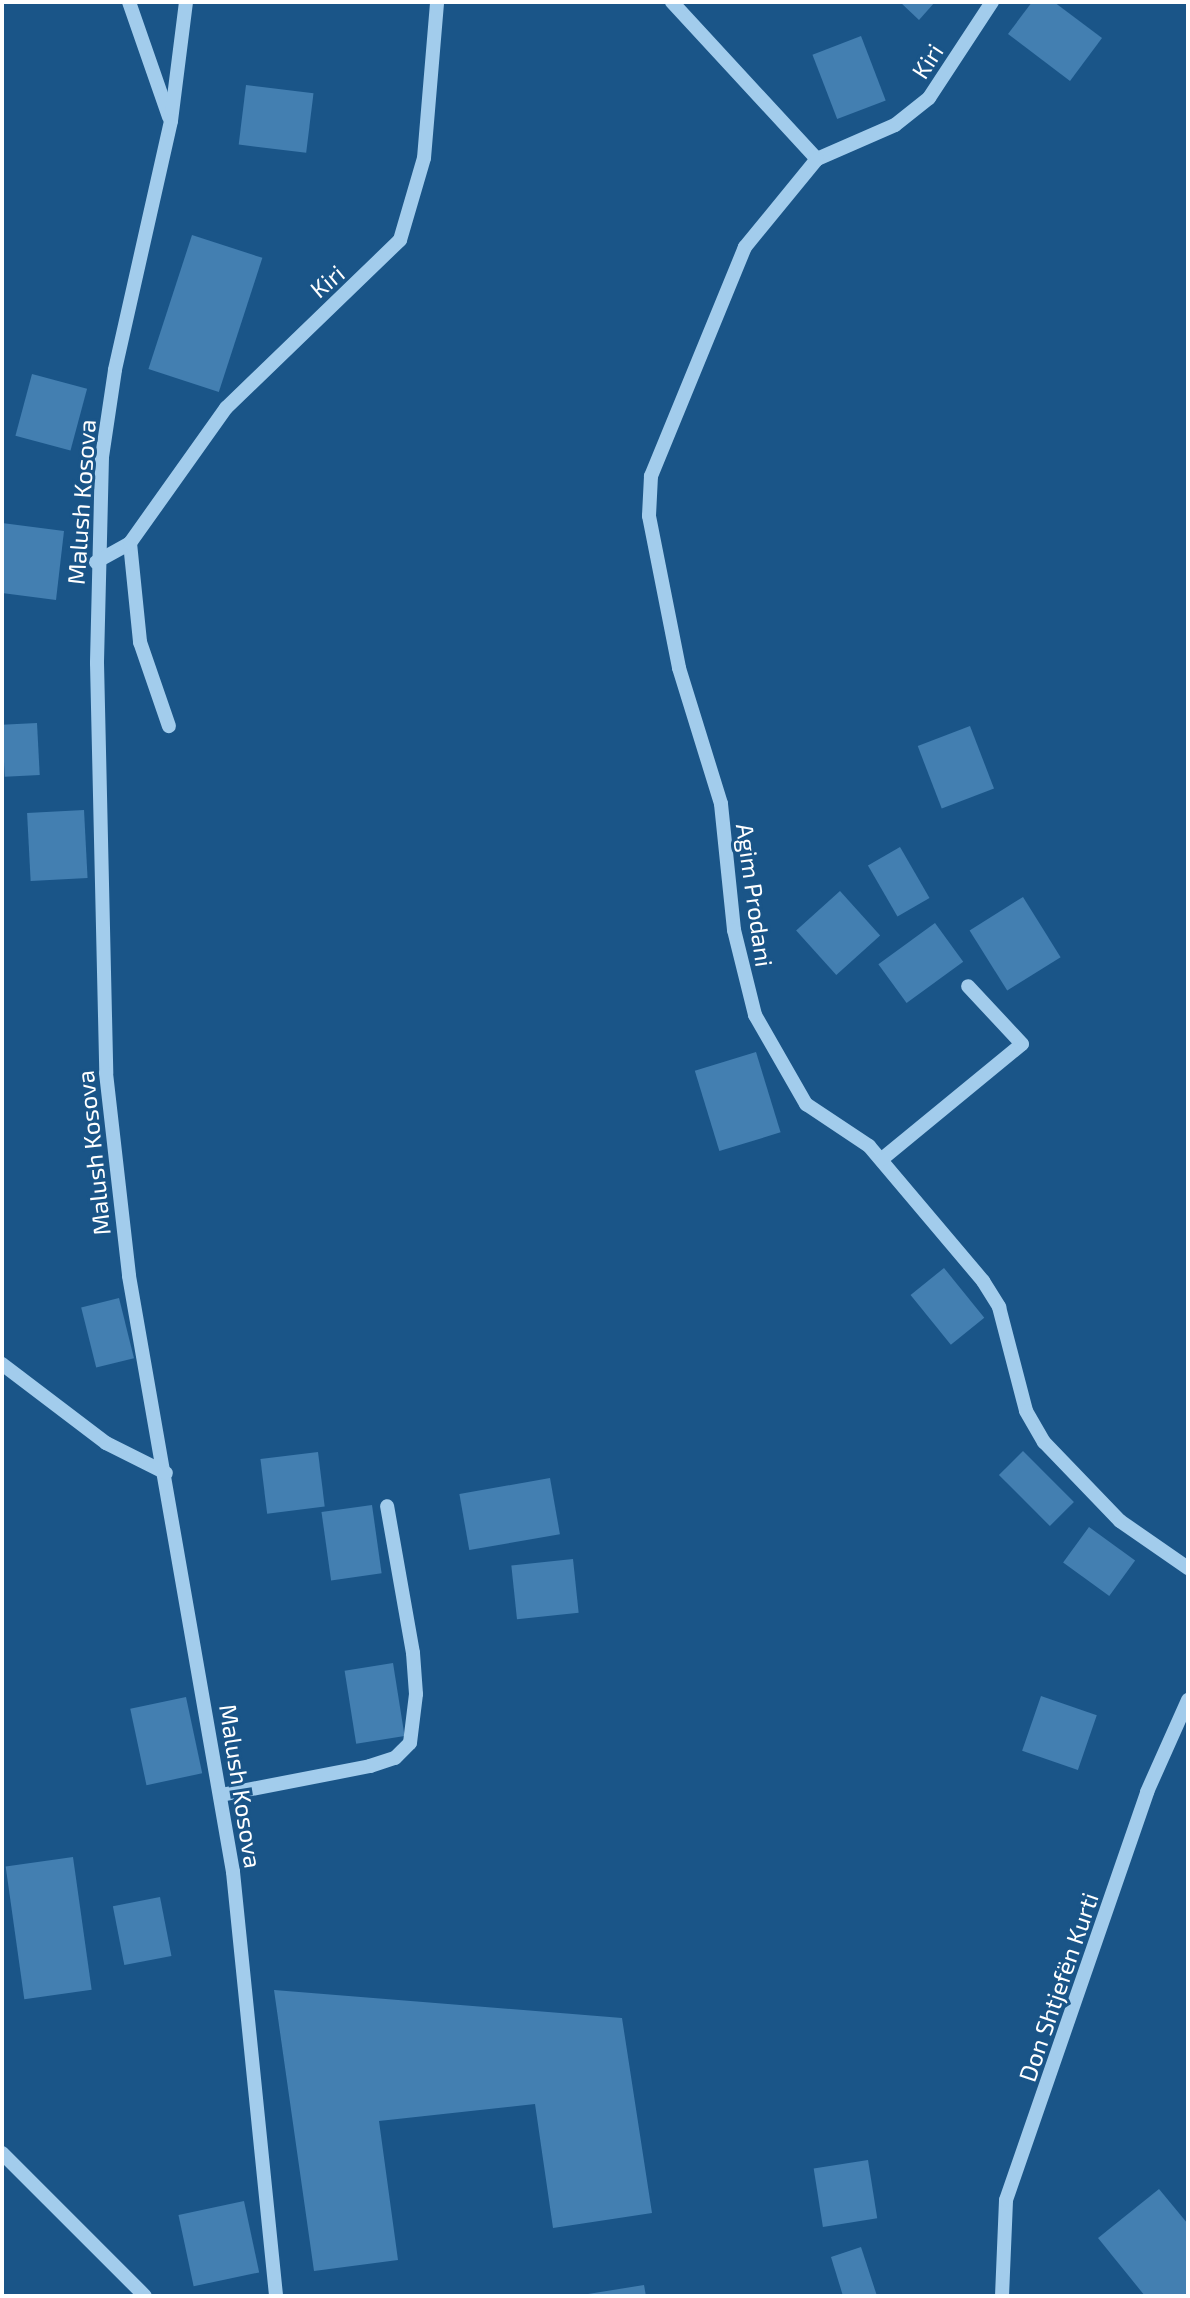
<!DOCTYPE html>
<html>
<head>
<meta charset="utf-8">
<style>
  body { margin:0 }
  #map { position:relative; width:1190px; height:2298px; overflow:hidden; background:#1a5588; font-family:"Exo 2",sans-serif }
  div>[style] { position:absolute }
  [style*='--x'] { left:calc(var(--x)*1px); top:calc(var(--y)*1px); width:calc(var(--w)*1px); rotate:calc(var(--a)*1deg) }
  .building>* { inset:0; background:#437fb1; transform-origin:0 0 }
  .minor>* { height:14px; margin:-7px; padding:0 7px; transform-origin:7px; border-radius:7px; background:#a2ccec }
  span { translate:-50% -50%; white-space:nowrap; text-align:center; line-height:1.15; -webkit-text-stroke:6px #1a5588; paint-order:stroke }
  .street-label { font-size:24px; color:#fff }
  .frame { position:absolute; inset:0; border:4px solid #fff; pointer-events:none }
</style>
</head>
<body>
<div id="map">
  <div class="building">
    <div style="clip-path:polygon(900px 2px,935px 2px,919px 20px)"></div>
    <div style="clip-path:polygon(1032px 2px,1054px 2px,1102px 38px,1070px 81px,1008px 34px)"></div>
    <div style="left:861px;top:36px;width:69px;height:52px;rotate:69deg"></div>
    <div style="left:246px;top:85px;width:68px;height:60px;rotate:7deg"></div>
    <div style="left:192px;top:235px;width:74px;height:141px;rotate:18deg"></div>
    <div style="left:32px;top:374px;width:57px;height:64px;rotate:15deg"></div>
    <div style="clip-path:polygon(2px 523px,64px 531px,56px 600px,2px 593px)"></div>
    <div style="left:37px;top:723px;width:52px;height:35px;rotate:87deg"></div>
    <div style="left:970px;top:726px;width:67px;height:56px;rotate:69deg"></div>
    <div style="left:84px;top:810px;width:68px;height:57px;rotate:87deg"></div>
    <div style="left:900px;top:847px;width:59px;height:37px;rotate:60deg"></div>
    <div style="left:840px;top:891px;width:60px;height:59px;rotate:48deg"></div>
    <div style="left:1023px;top:897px;width:71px;height:63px;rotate:58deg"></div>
    <div style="left:935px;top:923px;width:48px;height:70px;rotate:54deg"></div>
    <div style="left:756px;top:1052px;width:84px;height:64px;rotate:73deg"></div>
    <div style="left:944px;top:1268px;width:64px;height:43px;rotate:51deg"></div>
    <div style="left:119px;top:1298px;width:62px;height:39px;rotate:76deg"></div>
    <div style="left:1023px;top:1451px;width:72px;height:34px;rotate:45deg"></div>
    <div style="left:318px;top:1452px;width:55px;height:58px;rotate:83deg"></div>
    <div style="left:550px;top:1478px;width:57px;height:92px;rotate:80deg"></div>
    <div style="left:372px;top:1505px;width:69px;height:51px;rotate:82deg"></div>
    <div style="left:1089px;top:1527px;width:57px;height:44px;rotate:36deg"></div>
    <div style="left:573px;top:1559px;width:54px;height:62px;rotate:84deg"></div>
    <div style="left:393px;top:1663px;width:74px;height:49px;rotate:81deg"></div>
    <div style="left:1041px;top:1696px;width:59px;height:58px;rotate:19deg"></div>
    <div style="left:186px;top:1697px;width:78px;height:57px;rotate:78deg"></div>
    <div style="left:73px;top:1857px;width:134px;height:68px;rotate:82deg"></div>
    <div style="left:160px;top:1897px;width:60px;height:48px;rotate:79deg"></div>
    <div style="clip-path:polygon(274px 1990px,622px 2018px,652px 2213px,553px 2228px,535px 2104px,379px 2121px,398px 2260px,314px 2271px)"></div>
    <div style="left:868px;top:2160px;width:59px;height:55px;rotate:81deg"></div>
    <div style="clip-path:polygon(1159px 2189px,1188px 2224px,1188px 2296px,1145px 2296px,1098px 2238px)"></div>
    <div style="left:244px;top:2201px;width:73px;height:67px;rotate:78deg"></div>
    <div style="clip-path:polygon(861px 2247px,877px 2296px,843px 2296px,831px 2257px)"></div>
    <div style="clip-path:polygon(644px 2285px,646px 2296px,588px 2296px,588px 2294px)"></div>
  </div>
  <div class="minor">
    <div style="--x:129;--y:2;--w:122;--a:70.8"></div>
    <div style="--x:186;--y:2;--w:120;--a:97.2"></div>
    <div style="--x:171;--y:121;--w:255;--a:102.7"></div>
    <div style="--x:115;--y:370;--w:88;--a:98.5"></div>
    <div style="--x:102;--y:457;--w:206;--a:91.4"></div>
    <div style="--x:97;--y:663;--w:410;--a:88.7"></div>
    <div style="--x:106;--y:1073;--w:204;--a:83.5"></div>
    <div style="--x:129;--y:1276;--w:605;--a:80.1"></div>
    <div style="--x:233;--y:1872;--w:426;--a:84.2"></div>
    <div style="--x:672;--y:2;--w:214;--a:47.3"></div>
    <div style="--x:992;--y:2;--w:115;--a:123.3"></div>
    <div style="--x:929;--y:98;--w:43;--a:141.5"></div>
    <div style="--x:895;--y:125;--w:85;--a:156.4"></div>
    <div style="--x:817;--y:159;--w:114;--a:129.3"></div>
    <div style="--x:745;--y:247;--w:248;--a:112.3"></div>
    <div style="--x:651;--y:476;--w:40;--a:92.9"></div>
    <div style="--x:649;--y:516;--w:155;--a:78.8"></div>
    <div style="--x:679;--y:668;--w:142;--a:72.8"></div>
    <div style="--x:721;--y:804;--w:127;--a:84.1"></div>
    <div style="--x:734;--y:930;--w:88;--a:76.1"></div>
    <div style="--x:755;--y:1015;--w:103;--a:60.2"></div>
    <div style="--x:806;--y:1104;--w:76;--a:33.7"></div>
    <div style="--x:869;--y:1146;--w:177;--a:49.8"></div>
    <div style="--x:983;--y:1281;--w:31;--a:58"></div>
    <div style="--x:999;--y:1307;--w:107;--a:75.4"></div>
    <div style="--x:1026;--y:1411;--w:36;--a:60"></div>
    <div style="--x:1044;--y:1442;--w:110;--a:46.1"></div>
    <div style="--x:1120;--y:1521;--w:83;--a:34.7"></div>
    <div style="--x:130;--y:543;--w:100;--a:84.2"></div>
    <div style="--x:140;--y:642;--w:89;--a:71"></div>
    <div style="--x:96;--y:562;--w:39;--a:-29"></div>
    <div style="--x:130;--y:543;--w:166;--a:-54.6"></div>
    <div style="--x:226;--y:408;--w:242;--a:-44"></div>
    <div style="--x:400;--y:240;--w:85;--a:-73.7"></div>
    <div style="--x:424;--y:158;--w:157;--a:-85.2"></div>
    <div style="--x:882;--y:1159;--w:181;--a:-39.4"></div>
    <div style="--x:1022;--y:1044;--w:79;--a:-133"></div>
    <div style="--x:2;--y:1364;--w:131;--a:37.2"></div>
    <div style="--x:106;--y:1443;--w:67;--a:26.6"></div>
    <div style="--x:221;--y:1795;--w:152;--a:-11"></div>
    <div style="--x:370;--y:1766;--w:26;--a:-18"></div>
    <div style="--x:395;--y:1758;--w:21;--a:-45"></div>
    <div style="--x:410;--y:1743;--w:49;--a:-83"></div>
    <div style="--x:416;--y:1694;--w:41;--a:-94.2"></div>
    <div style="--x:413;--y:1653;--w:149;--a:-100"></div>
    <div style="--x:2;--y:2153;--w:202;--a:45"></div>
    <div style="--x:1002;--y:2296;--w:96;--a:-87.6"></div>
    <div style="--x:1006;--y:2200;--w:432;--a:-70.9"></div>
    <div style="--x:1147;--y:1792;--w:101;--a:-66"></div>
  </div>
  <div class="street-label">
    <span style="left:927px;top:61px;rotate:-57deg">Kiri</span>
    <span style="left:327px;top:281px;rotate:-40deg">Kiri</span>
    <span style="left:81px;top:502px;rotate:-86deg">Malush Kosova</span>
    <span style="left:755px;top:895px;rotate:82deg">Agim Prodani</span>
    <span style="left:93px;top:1153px;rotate:-96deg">Malush Kosova</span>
    <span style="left:241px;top:1786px;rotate:81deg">Malush Kosova</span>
    <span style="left:1058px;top:1987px;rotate:-71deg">Don Shtjefën Kurti</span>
  </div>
  <div class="frame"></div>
</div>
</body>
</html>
